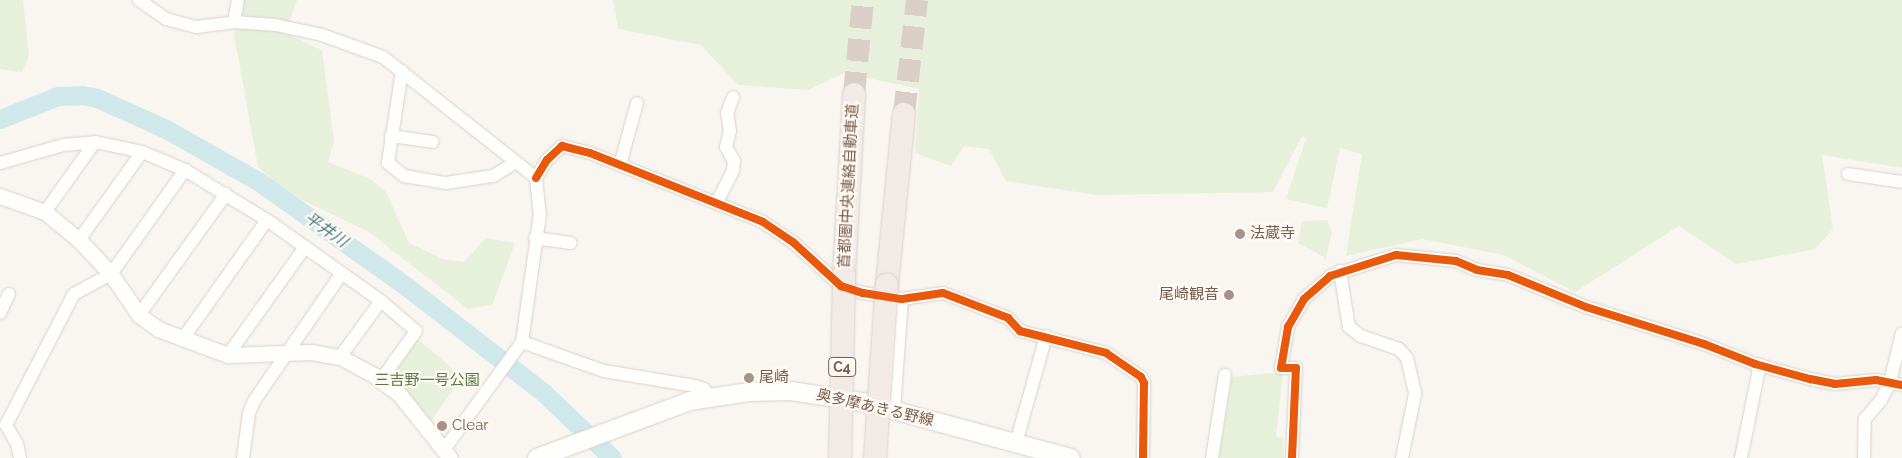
<!DOCTYPE html>
<html>
<head>
<meta charset="utf-8">
<style>
  body { margin:0 }
  #map { position:relative; width:1902px; height:458px; overflow:hidden; background:#f9f5f0; font-family:Raleway,"Noto Sans JP",sans-serif }
  div>[style] { position:absolute }
  [style*='--x'] { left:calc(var(--x)*1px); top:calc(var(--y)*1px); width:calc(var(--w)*1px); rotate:calc(var(--a)*1deg) }
  .green>* { inset:0; background:#e7f0db }
  .river>* { height:19px; margin:-9.5px; padding:0 9.5px; transform-origin:9.5px; border-radius:9.5px; background:#d0e8ea }
  .motorway-tunnel>* { height:22px; margin-top:-11px; transform-origin:0; background:repeating-linear-gradient(90deg,#d9cfc7 0 22px,transparent 0 33px) }
  .roads { filter:drop-shadow(0 0 1px #d7d1cb) drop-shadow(0 0 1px #d7d1cb) }
  .minor>* { height:12px; margin:-6px; padding:0 6px; transform-origin:6px; border-radius:6px; background:#fefefd }
  .tertiary>* { height:15px; margin:-7.5px; padding:0 7.5px; transform-origin:7.5px; border-radius:7.5px; background:#fefefd }
  .secondary>* { height:18px; margin:-9px; padding:0 9px; transform-origin:9px; border-radius:9px; background:#fefefd }
  .motorway>* { height:22px; margin:-11px; padding:0 11px; transform-origin:11px; border-radius:11px; background:#f2eae7 }
  .bridges { filter:drop-shadow(0 0 1px #dad1cc) drop-shadow(0 0 1px #dad1cc) }
  .motorway-bridge>* { height:22px; margin:-11px; padding:0 11px; transform-origin:11px; border-radius:11px; background:#f2eae7 }
  .cycleway>* { height:8px; margin:-4px; padding:0 4px; transform-origin:4px; border-radius:4px; background:#e8590c }
  .dots>* { width:14px; height:14px; translate:-50% -50%; box-sizing:border-box; border:2px solid #fffaf3; border-radius:50% }
  span { translate:-50% -50%; white-space:nowrap; text-align:center; line-height:1.15; -webkit-text-stroke:4.5px #fffaf3; paint-order:stroke }
  .shield-label span { padding:1px 4px; background:#fffaf3; border:1px solid; border-radius:4px; -webkit-text-stroke-width:0 }
  .shield-label { font-size:14px; color:#7a5c4d; font-weight:700 }
  .street-label { font-size:15px; color:#7a5c4d }
  .poi-label { font-size:15px; color:#7a5c4d }
  .left { translate:0 -50%; text-align:left }
  .right { translate:-100% -50%; text-align:right }
  .park-label { font-size:15px; color:#537a41 }
  .water-label { font-size:16px; color:#437c86; font-style:italic }
</style>
</head>
<body>
<div id="map">
  <div class="green">
    <div style="clip-path:polygon(0 0,23px 0,29px 56px,22px 72px,0 69px)"></div>
    <div style="clip-path:polygon(244px 0,297px 0,285px 33px,322px 50px,334px 141px,328px 162px,370px 179px,386px 192px,409px 243px,443px 259px,464px 262px,486px 238px,515px 243px,492px 305px,468px 309px,369px 232px,286px 192px,258px 167px,234px 34px)"></div>
    <div style="clip-path:polygon(613px 0,1902px 0,1902px 168px,1822px 155px,1833px 229px,1815px 249px,1736px 264px,1679px 226px,1575px 292px,1504px 255px,1422px 239px,1346px 256px,1362px 154px,1340px 148px,1327px 208px,1286px 199px,1306px 138px,1302px 136px,1273px 192px,1096px 195px,1006px 181px,989px 149px,964px 146px,951px 166px,915px 153px,919px 89px,844px 73px,808px 90px,738px 85px,701px 45px,618px 29px)"></div>
    <div style="clip-path:polygon(1327px 220px,1332px 232px,1326px 258px,1298px 243px,1302px 221px)"></div>
    <div style="clip-path:polygon(419px 340px,462px 377px,428px 425px,388px 374px,413px 341px)"></div>
    <div style="clip-path:polygon(1283px 372px,1276px 436px,1283px 438px,1284px 458px,1219px 458px,1232px 377px)"></div>
  </div>
  <div class="river">
    <div style="--x:0;--y:119;--w:62;--a:-21.6"></div>
    <div style="--x:58;--y:96;--w:24;--a:-2"></div>
    <div style="--x:82;--y:95;--w:15;--a:11"></div>
    <div style="--x:97;--y:98;--w:76;--a:24.2"></div>
    <div style="--x:166;--y:129;--w:106;--a:29.5"></div>
    <div style="--x:258;--y:181;--w:183;--a:35.4"></div>
    <div style="--x:407;--y:287;--w:173;--a:37.7"></div>
    <div style="--x:544;--y:393;--w:94;--a:43.7"></div>
  </div>
  <div class="motorway-tunnel">
    <div style="--x:854;--y:94;--w:94;--a:-84.5"></div>
    <div style="--x:904;--y:114;--w:115;--a:-83.5"></div>
  </div>
  <div class="roads">
    <div class="minor">
      <div style="--x:139;--y:0;--w:33;--a:35"></div>
      <div style="--x:166;--y:19;--w:31;--a:15"></div>
      <div style="--x:196;--y:27;--w:38;--a:-7"></div>
      <div style="--x:234;--y:22;--w:42;--a:4.1"></div>
      <div style="--x:276;--y:25;--w:47;--a:12.3"></div>
      <div style="--x:322;--y:35;--w:65;--a:19.8"></div>
      <div style="--x:383;--y:57;--w:195;--a:38.3"></div>
      <div style="--x:536;--y:178;--w:36;--a:84"></div>
      <div style="--x:540;--y:214;--w:129;--a:98"></div>
      <div style="--x:522;--y:342;--w:135;--a:125.9"></div>
      <div style="--x:234;--y:22;--w:22;--a:-80"></div>
      <div style="--x:402;--y:71;--w:93;--a:98.7"></div>
      <div style="--x:388;--y:163;--w:21;--a:39"></div>
      <div style="--x:404;--y:176;--w:43;--a:9.5"></div>
      <div style="--x:446;--y:183;--w:48;--a:-8.5"></div>
      <div style="--x:493;--y:176;--w:26;--a:-31"></div>
      <div style="--x:391;--y:136;--w:42;--a:8.1"></div>
      <div style="--x:0;--y:163;--w:66;--a:-15.9"></div>
      <div style="--x:63;--y:145;--w:32;--a:-5"></div>
      <div style="--x:95;--y:142;--w:48;--a:12"></div>
      <div style="--x:142;--y:152;--w:47;--a:22.7"></div>
      <div style="--x:185;--y:170;--w:96;--a:31.4"></div>
      <div style="--x:267;--y:220;--w:140;--a:35.4"></div>
      <div style="--x:381;--y:301;--w:46;--a:40.6"></div>
      <div style="--x:416;--y:331;--w:60;--a:125.5"></div>
      <div style="--x:620;--y:165;--w:64;--a:-74.7"></div>
      <div style="--x:1848;--y:174;--w:55;--a:8.4"></div>
      <div style="--x:536;--y:178;--w:21;--a:-59"></div>
      <div style="--x:547;--y:160;--w:21;--a:-43"></div>
      <div style="--x:562;--y:146;--w:29;--a:14"></div>
      <div style="--x:590;--y:153;--w:186;--a:21.7"></div>
      <div style="--x:763;--y:222;--w:37;--a:34"></div>
      <div style="--x:794;--y:243;--w:64;--a:42.5"></div>
      <div style="--x:841;--y:286;--w:23;--a:18"></div>
      <div style="--x:863;--y:293;--w:39;--a:9"></div>
      <div style="--x:902;--y:299;--w:41;--a:-8.3"></div>
      <div style="--x:943;--y:293;--w:70;--a:21"></div>
      <div style="--x:1008;--y:318;--w:18;--a:47"></div>
      <div style="--x:1020;--y:331;--w:89;--a:14.3"></div>
      <div style="--x:1106;--y:353;--w:42;--a:34.4"></div>
      <div style="--x:1141;--y:377;--w:7;--a:63"></div>
      <div style="--x:1144;--y:383;--w:75;--a:90.8"></div>
      <div style="--x:717;--y:202;--w:36;--a:-63"></div>
      <div style="--x:733;--y:170;--w:9;--a:-84"></div>
      <div style="--x:734;--y:161;--w:16;--a:-120"></div>
      <div style="--x:726;--y:147;--w:16;--a:-76"></div>
      <div style="--x:730;--y:131;--w:18;--a:-99"></div>
      <div style="--x:727;--y:113;--w:17;--a:-69"></div>
      <div style="--x:45;--y:212;--w:86;--a:-54.5"></div>
      <div style="--x:535;--y:238;--w:36;--a:8"></div>
      <div style="--x:79;--y:240;--w:108;--a:-54.4"></div>
      <div style="--x:1340;--y:271;--w:57;--a:80.9"></div>
      <div style="--x:1349;--y:327;--w:15;--a:37"></div>
      <div style="--x:1361;--y:336;--w:40;--a:18.9"></div>
      <div style="--x:1399;--y:349;--w:12;--a:48"></div>
      <div style="--x:1407;--y:358;--w:37;--a:77"></div>
      <div style="--x:1415;--y:394;--w:65;--a:101.5"></div>
      <div style="--x:0;--y:313;--w:21;--a:-65"></div>
      <div style="--x:139;--y:315;--w:149;--a:-54.3"></div>
      <div style="--x:182;--y:340;--w:147;--a:-54.7"></div>
      <div style="--x:522;--y:342;--w:87;--a:19.5"></div>
      <div style="--x:604;--y:371;--w:92;--a:9.4"></div>
      <div style="--x:695;--y:386;--w:9;--a:18"></div>
      <div style="--x:704;--y:389;--w:10;--a:53"></div>
      <div style="--x:228;--y:355;--w:133;--a:-54.5"></div>
      <div style="--x:340;--y:357;--w:69;--a:-53.8"></div>
      <div style="--x:894;--y:410;--w:111;--a:-85.9"></div>
      <div style="--x:1016;--y:443;--w:111;--a:-74.3"></div>
      <div style="--x:20;--y:458;--w:14;--a:-102"></div>
      <div style="--x:17;--y:444;--w:22;--a:-120"></div>
      <div style="--x:6;--y:425;--w:148;--a:-62.6"></div>
      <div style="--x:74;--y:294;--w:42;--a:-28.4"></div>
      <div style="--x:111;--y:274;--w:128;--a:-54.6"></div>
      <div style="--x:243;--y:458;--w:45;--a:-82.4"></div>
      <div style="--x:249;--y:413;--w:13;--a:-67"></div>
      <div style="--x:254;--y:401;--w:155;--a:-55.5"></div>
      <div style="--x:1212;--y:458;--w:84;--a:-81.1"></div>
      <div style="--x:1292;--y:458;--w:90;--a:-87.5"></div>
      <div style="--x:1296;--y:368;--w:15;--a:180"></div>
      <div style="--x:1281;--y:368;--w:42;--a:-80.3"></div>
      <div style="--x:1288;--y:327;--w:32;--a:-60"></div>
      <div style="--x:1304;--y:299;--w:35;--a:-41"></div>
      <div style="--x:1330;--y:276;--w:69;--a:-17.7"></div>
      <div style="--x:1396;--y:255;--w:60;--a:5.7"></div>
      <div style="--x:1456;--y:261;--w:23;--a:23"></div>
      <div style="--x:1477;--y:270;--w:31;--a:9"></div>
      <div style="--x:1508;--y:275;--w:84;--a:22.3"></div>
      <div style="--x:1586;--y:307;--w:124;--a:17.4"></div>
      <div style="--x:1704;--y:344;--w:55;--a:21.4"></div>
      <div style="--x:1755;--y:364;--w:57;--a:15.3"></div>
      <div style="--x:1810;--y:379;--w:25;--a:11"></div>
      <div style="--x:1835;--y:384;--w:41;--a:-5.6"></div>
      <div style="--x:1876;--y:380;--w:26;--a:11"></div>
      <div style="--x:1741;--y:458;--w:95;--a:-78.5"></div>
      <div style="--x:1864;--y:458;--w:39;--a:-89"></div>
      <div style="--x:1865;--y:419;--w:25;--a:-50"></div>
      <div style="--x:1881;--y:400;--w:20;--a:-63"></div>
      <div style="--x:1890;--y:382;--w:50;--a:-76.2"></div>
    </div>
    <div class="tertiary">
      <div style="--x:0;--y:196;--w:48;--a:19.6"></div>
      <div style="--x:45;--y:212;--w:44;--a:39.5"></div>
      <div style="--x:79;--y:240;--w:47;--a:46.7"></div>
      <div style="--x:111;--y:274;--w:50;--a:55.7"></div>
      <div style="--x:139;--y:315;--w:24;--a:36"></div>
      <div style="--x:158;--y:329;--w:75;--a:20.4"></div>
      <div style="--x:228;--y:355;--w:83;--a:-2.1"></div>
      <div style="--x:311;--y:352;--w:29;--a:10"></div>
      <div style="--x:340;--y:357;--w:40;--a:28"></div>
      <div style="--x:375;--y:376;--w:31;--a:37"></div>
      <div style="--x:400;--y:395;--w:80;--a:51.6"></div>
    </div>
    <div class="secondary">
      <div style="--x:537;--y:458;--w:163;--a:-20.4"></div>
      <div style="--x:690;--y:401;--w:60;--a:-8.7"></div>
      <div style="--x:749;--y:392;--w:42;--a:-1.4"></div>
      <div style="--x:791;--y:391;--w:73;--a:8.7"></div>
      <div style="--x:863;--y:402;--w:215;--a:15.1"></div>
    </div>
    <div class="motorway">
      <div style="--x:844;--y:275;--w:181;--a:-86.8"></div>
      <div style="--x:887;--y:284;--w:171;--a:-84.3"></div>
    </div>
  </div>
  <div class="bridges">
    <div class="motorway-bridge">
      <div style="--x:840;--y:458;--w:183;--a:-88.7"></div>
      <div style="--x:875;--y:458;--w:174;--a:-86.1"></div>
    </div>
  </div>
  <div class="cycleway">
    <div style="--x:536;--y:178;--w:21;--a:-59"></div>
    <div style="--x:547;--y:160;--w:21;--a:-43"></div>
    <div style="--x:562;--y:146;--w:29;--a:14"></div>
    <div style="--x:590;--y:153;--w:186;--a:21.7"></div>
    <div style="--x:763;--y:222;--w:37;--a:34"></div>
    <div style="--x:794;--y:243;--w:64;--a:42.5"></div>
    <div style="--x:841;--y:286;--w:23;--a:18"></div>
    <div style="--x:863;--y:293;--w:39;--a:9"></div>
    <div style="--x:902;--y:299;--w:41;--a:-8.3"></div>
    <div style="--x:943;--y:293;--w:70;--a:21"></div>
    <div style="--x:1008;--y:318;--w:18;--a:47"></div>
    <div style="--x:1020;--y:331;--w:89;--a:14.3"></div>
    <div style="--x:1106;--y:353;--w:42;--a:34.4"></div>
    <div style="--x:1141;--y:377;--w:7;--a:63"></div>
    <div style="--x:1144;--y:383;--w:75;--a:90.8"></div>
    <div style="--x:1292;--y:458;--w:90;--a:-87.5"></div>
    <div style="--x:1296;--y:368;--w:15;--a:180"></div>
    <div style="--x:1281;--y:368;--w:42;--a:-80.3"></div>
    <div style="--x:1288;--y:327;--w:32;--a:-60"></div>
    <div style="--x:1304;--y:299;--w:35;--a:-41"></div>
    <div style="--x:1330;--y:276;--w:69;--a:-17.7"></div>
    <div style="--x:1396;--y:255;--w:60;--a:5.7"></div>
    <div style="--x:1456;--y:261;--w:23;--a:23"></div>
    <div style="--x:1477;--y:270;--w:31;--a:9"></div>
    <div style="--x:1508;--y:275;--w:84;--a:22.3"></div>
    <div style="--x:1586;--y:307;--w:124;--a:17.4"></div>
    <div style="--x:1704;--y:344;--w:55;--a:21.4"></div>
    <div style="--x:1755;--y:364;--w:57;--a:15.3"></div>
    <div style="--x:1810;--y:379;--w:25;--a:11"></div>
    <div style="--x:1835;--y:384;--w:41;--a:-5.6"></div>
    <div style="--x:1876;--y:380;--w:26;--a:11"></div>
  </div>
  <div class="dots">
    <div style="left:1240px;top:234px;background:#a69286"></div>
    <div style="left:1229px;top:295px;background:#a69286"></div>
    <div style="left:749px;top:378px;background:#a69286"></div>
    <div style="left:442px;top:426px;background:#a69286"></div>
  </div>
  <div class="shield-label">
    <span style="left:842px;top:367px">C4</span>
  </div>
  <div class="street-label">
    <span style="left:849px;top:186px;rotate:-87deg">首都圏中央連絡自動車道</span>
    <span style="left:875px;top:408px;rotate:13deg">奥多摩あきる野線</span>
  </div>
  <div class="poi-label">
    <span class="left" style="left:1250px;top:234px">法蔵寺</span>
    <span class="right" style="left:1219px;top:295px">尾崎観音</span>
    <span class="left" style="left:759px;top:378px">尾崎</span>
    <span class="left" style="left:452px;top:426px">Clear</span>
  </div>
  <div class="park-label">
    <span style="left:427px;top:381px">三吉野一号公園</span>
  </div>
  <div class="water-label">
    <span style="left:326px;top:230px;rotate:35deg">平井川</span>
  </div>
</div>
</body>
</html>
